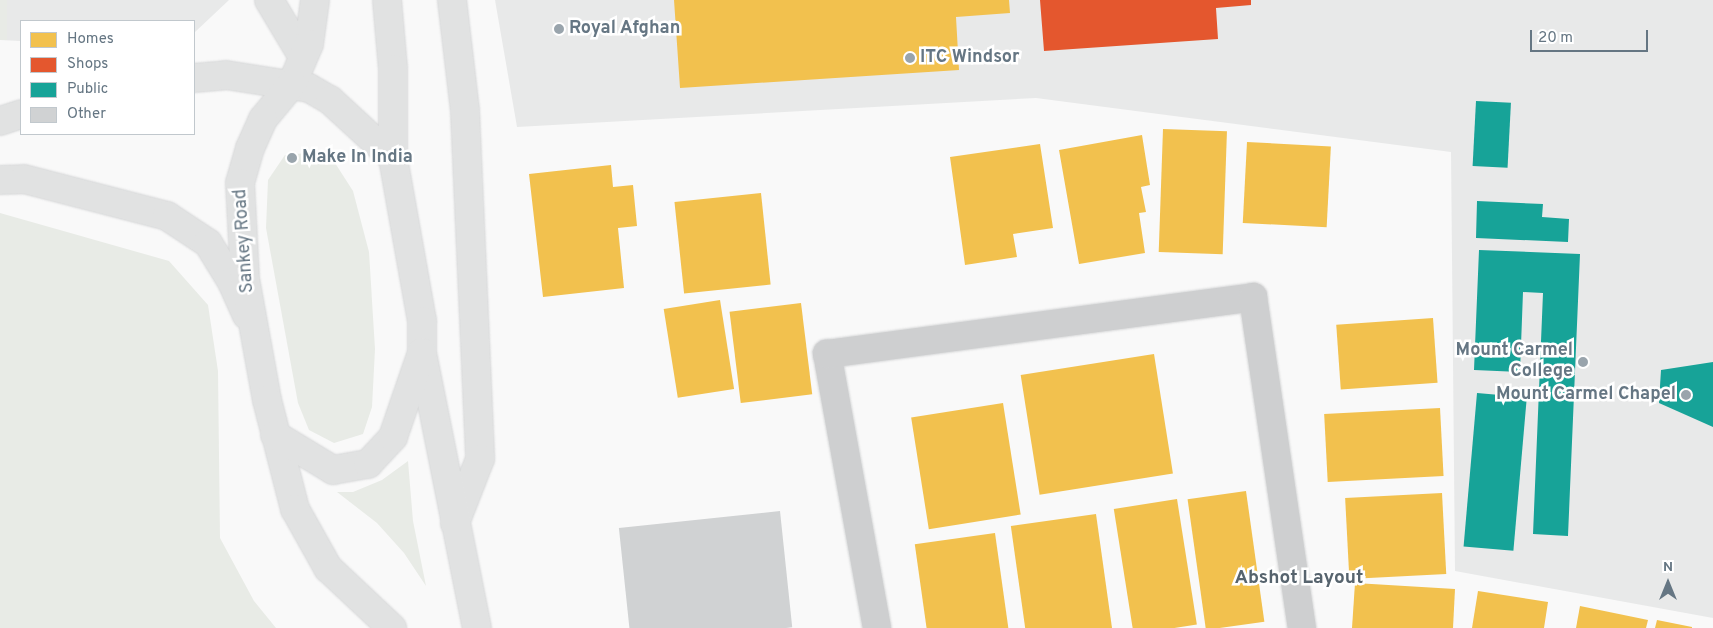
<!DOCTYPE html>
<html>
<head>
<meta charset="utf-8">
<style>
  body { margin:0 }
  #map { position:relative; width:1713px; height:628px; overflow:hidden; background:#f9f9f9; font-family:Overpass,sans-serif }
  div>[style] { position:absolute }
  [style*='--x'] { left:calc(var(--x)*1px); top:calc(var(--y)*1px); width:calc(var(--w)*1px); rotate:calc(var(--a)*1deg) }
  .built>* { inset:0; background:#e8e9e9 }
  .green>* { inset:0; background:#e8ebe6; transform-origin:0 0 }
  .homes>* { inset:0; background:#f2c14e; transform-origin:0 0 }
  .shops>* { inset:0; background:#e4572e }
  .public>* { inset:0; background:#17a398; transform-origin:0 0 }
  .building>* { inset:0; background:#d0d2d3; transform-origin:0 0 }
  .roads { filter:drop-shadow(0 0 1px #d5d6d7) drop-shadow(0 0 1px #d5d6d7) }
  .street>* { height:28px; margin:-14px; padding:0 14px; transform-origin:14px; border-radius:14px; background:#cecfd0 }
  .secondary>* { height:28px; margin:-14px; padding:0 14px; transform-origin:14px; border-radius:14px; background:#e1e2e2 }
  .primary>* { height:28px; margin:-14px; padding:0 14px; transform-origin:14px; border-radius:14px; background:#e1e2e2 }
  .dots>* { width:14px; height:14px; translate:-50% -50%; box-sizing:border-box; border:2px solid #fff; border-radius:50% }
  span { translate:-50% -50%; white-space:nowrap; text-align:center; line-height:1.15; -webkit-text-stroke:5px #fff; paint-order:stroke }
  .poi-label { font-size:18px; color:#657683; font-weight:700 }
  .left { translate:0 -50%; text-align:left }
  .right { translate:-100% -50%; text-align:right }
  .street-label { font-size:18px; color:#657683 }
  .neighbourhood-label { font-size:19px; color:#57646e; font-weight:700 }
  .legend { position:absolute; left:20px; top:20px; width:175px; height:115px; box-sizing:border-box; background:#fff; border:1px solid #c1c8cd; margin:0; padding:6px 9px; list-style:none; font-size:15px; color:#657683 }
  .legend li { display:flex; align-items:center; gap:10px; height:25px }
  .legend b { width:25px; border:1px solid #c1c8cd }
  .north { position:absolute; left:1643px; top:558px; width:50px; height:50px; -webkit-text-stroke:4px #fff; paint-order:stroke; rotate:0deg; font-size:14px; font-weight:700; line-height:20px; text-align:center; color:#657683 }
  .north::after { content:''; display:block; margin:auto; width:18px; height:22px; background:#657683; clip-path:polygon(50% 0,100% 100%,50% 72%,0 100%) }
  .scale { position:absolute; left:1530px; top:30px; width:118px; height:22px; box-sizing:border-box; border:2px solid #657683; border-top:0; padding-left:6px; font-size:15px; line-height:18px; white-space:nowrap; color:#657683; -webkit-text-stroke:4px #fff; paint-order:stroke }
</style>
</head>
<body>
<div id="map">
  <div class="built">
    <div style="clip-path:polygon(0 0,229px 0,194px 33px,194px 21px,21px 21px,21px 41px,0 40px)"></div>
    <div style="clip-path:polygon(495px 0,1713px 0,1713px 618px,1455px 571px,1451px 152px,1036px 98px,517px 127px)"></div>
  </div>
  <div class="green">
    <div style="left:0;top:0;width:7px;height:40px"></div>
    <div style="clip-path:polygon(307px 153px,335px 163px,353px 191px,369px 252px,375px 349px,372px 407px,363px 434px,334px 443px,309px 430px,298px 403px,266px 228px,268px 180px,285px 155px)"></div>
    <div style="clip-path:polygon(0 213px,169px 261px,208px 305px,218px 371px,220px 538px,254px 601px,276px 628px,0 628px)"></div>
    <div style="clip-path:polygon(408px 461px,413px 521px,426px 586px,404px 553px,377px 523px,337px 492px,353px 492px,382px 480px)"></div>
  </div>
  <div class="homes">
    <div style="clip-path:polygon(674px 0,1009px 0,1010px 13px,956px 17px,959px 70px,680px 88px)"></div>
    <div style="left:1163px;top:129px;width:64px;height:123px;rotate:2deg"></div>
    <div style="clip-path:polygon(1142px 135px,1150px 185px,1141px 187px,1146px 212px,1139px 213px,1145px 253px,1079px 264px,1059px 150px)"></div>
    <div style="left:1247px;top:142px;width:84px;height:81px;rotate:3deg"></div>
    <div style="clip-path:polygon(1040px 144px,1053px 228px,1013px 234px,1017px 257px,965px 265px,950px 157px)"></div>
    <div style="clip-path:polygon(611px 165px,613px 187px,633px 185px,637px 226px,618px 228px,624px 288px,543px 297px,529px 174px)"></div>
    <div style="left:761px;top:193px;width:92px;height:87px;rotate:84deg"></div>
    <div style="left:720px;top:300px;width:90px;height:57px;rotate:81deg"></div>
    <div style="left:801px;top:303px;width:92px;height:72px;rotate:83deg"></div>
    <div style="left:1433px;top:318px;width:65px;height:97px;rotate:86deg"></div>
    <div style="left:1154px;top:354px;width:121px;height:135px;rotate:81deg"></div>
    <div style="left:1003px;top:403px;width:113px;height:93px;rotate:81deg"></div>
    <div style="left:1440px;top:408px;width:68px;height:116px;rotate:87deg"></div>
    <div style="left:1246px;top:491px;width:132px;height:59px;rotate:82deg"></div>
    <div style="left:1442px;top:493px;width:81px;height:97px;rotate:87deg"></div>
    <div style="left:1177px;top:499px;width:127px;height:64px;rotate:81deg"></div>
    <div style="left:1096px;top:514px;width:115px;height:86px;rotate:82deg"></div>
    <div style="left:995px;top:533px;width:96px;height:81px;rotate:82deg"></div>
    <div style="clip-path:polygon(1355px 583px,1455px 589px,1453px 628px,1352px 628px)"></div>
    <div style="clip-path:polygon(1478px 591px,1548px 602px,1544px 628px,1472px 628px)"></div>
    <div style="clip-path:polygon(1580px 606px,1648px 620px,1646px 628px,1576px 628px)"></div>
    <div style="clip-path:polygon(1657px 620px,1692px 627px,1692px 628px,1655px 628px)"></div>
  </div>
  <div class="shops">
    <div style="clip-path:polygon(1040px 0,1251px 0,1251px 5px,1216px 8px,1218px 39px,1044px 51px)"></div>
  </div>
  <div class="public">
    <div style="left:1476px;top:101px;width:35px;height:65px;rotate:3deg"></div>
    <div style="clip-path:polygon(1477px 201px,1543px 204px,1542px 217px,1569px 219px,1568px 242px,1476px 238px)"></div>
    <div style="clip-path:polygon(1479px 250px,1580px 254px,1568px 536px,1533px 534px,1543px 293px,1523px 292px,1520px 372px,1474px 370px)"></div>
    <div style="clip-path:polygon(1713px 362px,1713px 427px,1659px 403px,1661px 370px)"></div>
    <div style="left:1477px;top:393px;width:50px;height:154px;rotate:5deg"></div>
  </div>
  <div class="building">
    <div style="left:780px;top:511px;width:117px;height:162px;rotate:84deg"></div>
  </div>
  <div class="roads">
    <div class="street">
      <div style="--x:877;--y:628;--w:279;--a:-100.3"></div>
      <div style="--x:827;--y:354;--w:430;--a:-7.6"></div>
      <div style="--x:1253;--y:297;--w:335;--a:81.6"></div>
    </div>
    <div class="secondary">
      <div style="--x:269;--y:0;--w:66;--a:59.2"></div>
      <div style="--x:452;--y:0;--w:112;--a:83.3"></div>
      <div style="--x:465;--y:111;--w:348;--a:87.5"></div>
      <div style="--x:480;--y:459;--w:69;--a:111.3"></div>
      <div style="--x:194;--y:78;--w:32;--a:-5"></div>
      <div style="--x:226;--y:75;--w:84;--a:8.9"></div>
      <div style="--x:309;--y:88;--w:24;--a:30"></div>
      <div style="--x:330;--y:100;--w:86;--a:42.6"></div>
      <div style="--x:0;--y:121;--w:22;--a:-18"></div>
      <div style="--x:0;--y:180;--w:24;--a:-2"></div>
      <div style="--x:24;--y:179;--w:148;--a:14.5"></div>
      <div style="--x:167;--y:216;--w:49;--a:33.4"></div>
      <div style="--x:208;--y:243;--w:46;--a:58.4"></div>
      <div style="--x:232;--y:282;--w:36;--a:66"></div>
    </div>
    <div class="primary">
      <div style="--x:315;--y:0;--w:44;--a:97.8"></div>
      <div style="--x:309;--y:44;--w:43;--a:113"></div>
      <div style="--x:292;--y:84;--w:45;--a:129.6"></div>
      <div style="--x:263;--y:119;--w:32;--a:114"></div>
      <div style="--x:250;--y:148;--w:36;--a:106"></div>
      <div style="--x:240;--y:183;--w:96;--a:87"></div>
      <div style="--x:245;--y:279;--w:123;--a:79.7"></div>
      <div style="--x:267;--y:400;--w:113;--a:75.6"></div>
      <div style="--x:295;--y:509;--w:68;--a:60.8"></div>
      <div style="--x:328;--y:568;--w:88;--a:43.2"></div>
      <div style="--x:387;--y:0;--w:69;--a:85"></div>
      <div style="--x:393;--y:69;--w:89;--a:90"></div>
      <div style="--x:393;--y:158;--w:166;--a:79.9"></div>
      <div style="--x:422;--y:321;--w:32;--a:90"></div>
      <div style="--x:422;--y:353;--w:280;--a:78.7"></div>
      <div style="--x:275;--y:435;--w:68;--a:31.1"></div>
      <div style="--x:333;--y:470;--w:36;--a:-10"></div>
      <div style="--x:368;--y:464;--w:37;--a:-47"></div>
      <div style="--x:393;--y:437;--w:89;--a:-71"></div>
    </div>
  </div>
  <div class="dots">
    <div style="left:559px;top:29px;background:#99a4ac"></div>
    <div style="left:910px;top:58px;background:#99a4ac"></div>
    <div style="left:292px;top:158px;background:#99a4ac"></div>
    <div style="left:1583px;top:362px;background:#99a4ac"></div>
    <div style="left:1686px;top:395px;background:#99a4ac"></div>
  </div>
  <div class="poi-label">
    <span class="left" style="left:569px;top:29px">Royal Afghan</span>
    <span class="left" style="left:920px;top:58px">ITC Windsor</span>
    <span class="left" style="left:302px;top:158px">Make In India</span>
    <span class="right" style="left:1573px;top:362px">Mount Carmel<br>College</span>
    <span class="right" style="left:1676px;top:395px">Mount Carmel Chapel</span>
  </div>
  <div class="street-label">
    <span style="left:245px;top:241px;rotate:-94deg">Sankey Road</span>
  </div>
  <div class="neighbourhood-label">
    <span style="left:1299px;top:579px">Abshot Layout</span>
  </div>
  <ul class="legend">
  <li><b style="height:14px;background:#f2c14e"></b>Homes</li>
  <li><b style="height:14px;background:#e4572e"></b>Shops</li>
  <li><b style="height:14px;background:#17a398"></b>Public</li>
  <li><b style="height:14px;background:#d0d2d3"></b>Other</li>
  </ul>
  <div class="north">N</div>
  <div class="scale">20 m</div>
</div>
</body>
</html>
